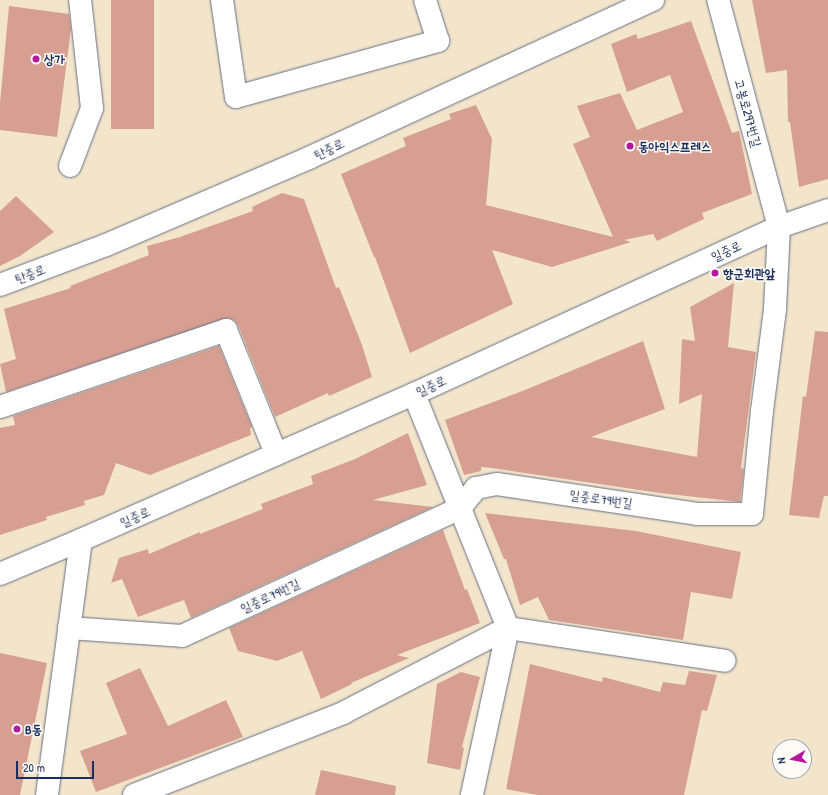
<!DOCTYPE html>
<html>
<head>
<meta charset="utf-8">
<style>
  body { margin:0 }
  #map { position:relative; width:828px; height:795px; overflow:hidden; background:#f2e5cb; font-family:"Patrick Hand","Poor Story",sans-serif }
  div>[style] { position:absolute }
  [style*='--x'] { left:calc(var(--x)*1px); top:calc(var(--y)*1px); width:calc(var(--w)*1px); rotate:calc(var(--a)*1deg) }
  .building>* { inset:0; background:#d69f91; transform-origin:0 0 }
  .roads { filter:drop-shadow(0 0 1px #666f84) drop-shadow(0 0 1px #666f84) }
  .minor>* { height:22px; margin:-11px; padding:0 11px; transform-origin:11px; border-radius:11px; background:#fff }
  .dots>* { width:11px; height:11px; translate:-50% -50%; box-sizing:border-box; border:2px solid #fdfcf7; border-radius:50% }
  span { translate:-50% -50%; white-space:nowrap; text-align:center; line-height:1.15; -webkit-text-stroke:3px #fdfcf7; paint-order:stroke }
  .poi-label { font-size:13px; color:#1b2f5e; font-weight:700 }
  .left { translate:0 -50%; text-align:left }
  .street-label { font-size:13px; color:#1b2f5e }
  .north { position:absolute; left:772px; top:739px; width:40px; height:40px; box-sizing:border-box; background:#fdfcf7; border:1px solid #a3aaba; border-radius:50%; rotate:261deg; font-size:11px; font-weight:700; line-height:16px; text-align:center; color:#1b2f5e }
  .north::after { content:''; display:block; margin:auto; width:14px; height:18px; background:#b5179e; clip-path:polygon(50% 0,100% 100%,50% 72%,0 100%) }
  .scale { position:absolute; left:16px; top:761px; width:78px; height:18px; box-sizing:border-box; border:2px solid #1b2f5e; border-top:0; padding-left:5px; font-size:12px; line-height:14px; white-space:nowrap; color:#1b2f5e; -webkit-text-stroke:3px #fdfcf7; paint-order:stroke }
</style>
</head>
<body>
<div id="map">
  <div class="building">
    <div style="left:111px;top:0;width:43px;height:129px"></div>
    <div style="clip-path:polygon(752px 0,828px 0,828px 179px,799px 187px,790px 122px,788px 122px,787px 70px,766px 73px)"></div>
    <div style="clip-path:polygon(9px 6px,69px 14px,71px 29px,57px 137px,0 130px,0 103px)"></div>
    <div style="clip-path:polygon(691px 21px,732px 133px,739px 131px,752px 194px,702px 213px,704px 219px,657px 241px,653px 234px,624px 240px,631px 242px,552px 267px,492px 250px,513px 304px,410px 353px,375px 257px,374px 257px,341px 174px,406px 146px,403px 138px,451px 119px,449px 114px,476px 105px,492px 139px,486px 205px,613px 237px,573px 144px,590px 137px,577px 106px,620px 93px,637px 130px,683px 112px,670px 75px,627px 92px,611px 44px,636px 34px,638px 39px)"></div>
    <div style="clip-path:polygon(282px 193px,304px 199px,336px 288px,339px 287px,362px 345px,372px 377px,329px 396px,328px 393px,275px 417px,238px 325px,234px 320px,228px 318px,6px 392px,0 364px,16px 359px,4px 309px,71px 288px,70px 286px,149px 255px,147px 246px,180px 237px,253px 211px,252px 207px)"></div>
    <div style="clip-path:polygon(16px 196px,54px 232px,20px 256px,0 266px,0 211px)"></div>
    <div style="clip-path:polygon(734px 283px,728px 347px,756px 352px,741px 468px,744px 469px,740px 502px,660px 493px,492px 468px,481px 467px,481px 471px,464px 475px,445px 420px,525px 390px,643px 341px,665px 409px,591px 437px,697px 457px,702px 394px,679px 404px,682px 339px,695px 341px,690px 307px)"></div>
    <div style="clip-path:polygon(815px 331px,828px 332px,828px 496px,824px 496px,819px 518px,789px 515px,803px 396px,806px 397px)"></div>
    <div style="clip-path:polygon(219px 346px,252px 427px,250px 428px,251px 435px,150px 475px,116px 463px,104px 495px,84px 501px,85px 505px,46px 517px,47px 520px,0 535px,0 428px,15px 425px,13px 416px)"></div>
    <div style="clip-path:polygon(408px 433px,427px 485px,373px 500px,433px 507px,191px 618px,184px 600px,138px 617px,122px 579px,111px 583px,119px 558px,148px 549px,149px 554px,200px 532px,200px 534px,263px 509px,261px 504px,313px 484px,311px 476px,355px 459px)"></div>
    <div style="clip-path:polygon(485px 513px,636px 531px,741px 552px,732px 599px,691px 592px,683px 640px,549px 620px,538px 597px,520px 605px,506px 559px,504px 559px)"></div>
    <div style="clip-path:polygon(443px 530px,465px 590px,467px 589px,480px 623px,397px 655px,409px 658px,351px 683px,352px 684px,321px 699px,302px 651px,277px 661px,238px 651px,229px 628px)"></div>
    <div style="clip-path:polygon(0 653px,47px 663px,20px 795px,0 795px)"></div>
    <div style="clip-path:polygon(530px 664px,602px 682px,603px 677px,660px 692px,663px 682px,685px 685px,689px 671px,717px 675px,707px 711px,702px 710px,684px 795px,538px 795px,506px 789px)"></div>
    <div style="clip-path:polygon(140px 668px,168px 726px,226px 700px,243px 737px,96px 792px,80px 751px,127px 734px,106px 683px)"></div>
    <div style="clip-path:polygon(461px 672px,480px 677px,462px 747px,464px 748px,460px 770px,427px 763px,437px 684px)"></div>
    <div style="clip-path:polygon(321px 770px,396px 786px,395px 795px,315px 795px)"></div>
  </div>
  <div class="roads">
    <div class="minor">
      <div style="--x:222;--y:0;--w:98;--a:81.8"></div>
      <div style="--x:236;--y:97;--w:210;--a:-15.5"></div>
      <div style="--x:438;--y:41;--w:43;--a:-107.6"></div>
      <div style="--x:70;--y:166;--w:62;--a:-69.2"></div>
      <div style="--x:92;--y:108;--w:109;--a:-96.3"></div>
      <div style="--x:0;--y:285;--w:113;--a:-20.7"></div>
      <div style="--x:106;--y:245;--w:221;--a:-23.2"></div>
      <div style="--x:309;--y:158;--w:379;--a:-24.7"></div>
      <div style="--x:414;--y:394;--w:252;--a:68.1"></div>
      <div style="--x:508;--y:628;--w:171;--a:102.2"></div>
      <div style="--x:0;--y:407;--w:239;--a:-18.8"></div>
      <div style="--x:226;--y:330;--w:134;--a:68"></div>
      <div style="--x:0;--y:574;--w:88;--a:-22.8"></div>
      <div style="--x:81;--y:540;--w:364;--a:-23.7"></div>
      <div style="--x:414;--y:394;--w:401;--a:-24.6"></div>
      <div style="--x:779;--y:227;--w:52;--a:-19.1"></div>
      <div style="--x:69;--y:628;--w:113;--a:4"></div>
      <div style="--x:182;--y:636;--w:306;--a:-24.7"></div>
      <div style="--x:460;--y:508;--w:26;--a:-51"></div>
      <div style="--x:476;--y:488;--w:21;--a:-11"></div>
      <div style="--x:497;--y:484;--w:202;--a:8.5"></div>
      <div style="--x:697;--y:514;--w:55;--a:0"></div>
      <div style="--x:752;--y:514;--w:103;--a:-84.5"></div>
      <div style="--x:762;--y:411;--w:103;--a:-82.7"></div>
      <div style="--x:775;--y:309;--w:82;--a:-87.2"></div>
      <div style="--x:779;--y:227;--w:235;--a:-105"></div>
      <div style="--x:47;--y:795;--w:257;--a:-82.4"></div>
      <div style="--x:134;--y:795;--w:225;--a:-21.4"></div>
      <div style="--x:343;--y:713;--w:186;--a:-27.3"></div>
      <div style="--x:508;--y:628;--w:219;--a:8.6"></div>
    </div>
  </div>
  <div class="dots">
    <div style="left:36px;top:59px;background:#b5179e"></div>
    <div style="left:630px;top:146px;background:#b5179e"></div>
    <div style="left:715px;top:273px;background:#b5179e"></div>
    <div style="left:17px;top:729px;background:#b5179e"></div>
  </div>
  <div class="poi-label">
    <span class="left" style="left:44px;top:59px">상가</span>
    <span class="left" style="left:638px;top:146px">동아익스프레스</span>
    <span class="left" style="left:723px;top:273px">향군회관앞</span>
    <span class="left" style="left:25px;top:729px">B동</span>
  </div>
  <div class="street-label">
    <span style="left:748px;top:113px;rotate:75deg">고봉로297번길</span>
    <span style="left:329px;top:149px;rotate:-25deg">탄중로</span>
    <span style="left:726px;top:251px;rotate:-25deg">일중로</span>
    <span style="left:30px;top:274px;rotate:-20deg">탄중로</span>
    <span style="left:431px;top:386px;rotate:-25deg">일중로</span>
    <span style="left:601px;top:499px;rotate:8deg">일중로79번길</span>
    <span style="left:135px;top:517px;rotate:-24deg">일중로</span>
    <span style="left:270px;top:596px;rotate:-25deg">일중로79번길</span>
  </div>
  <div class="north">N</div>
  <div class="scale">20 m</div>
</div>
</body>
</html>
